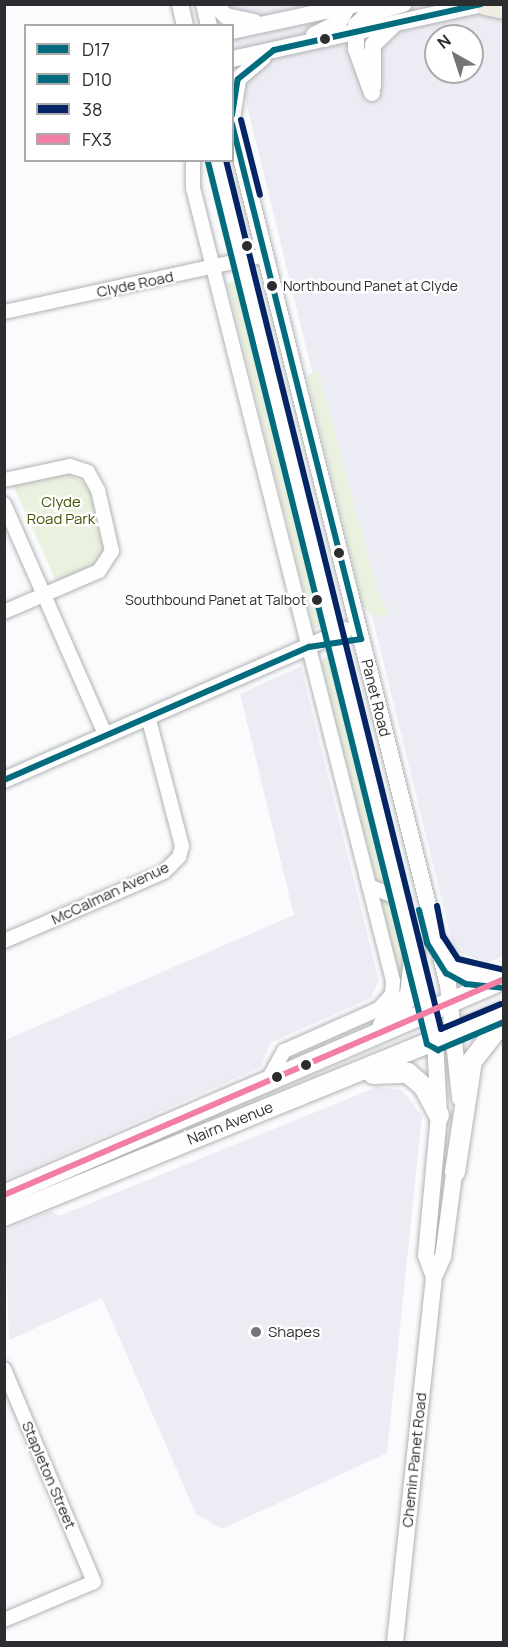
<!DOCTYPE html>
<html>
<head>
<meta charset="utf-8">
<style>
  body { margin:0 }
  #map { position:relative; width:508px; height:1647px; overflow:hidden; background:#fafbfd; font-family:Manrope,sans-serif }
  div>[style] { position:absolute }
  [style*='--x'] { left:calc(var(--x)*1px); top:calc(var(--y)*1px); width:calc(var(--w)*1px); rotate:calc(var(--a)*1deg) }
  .built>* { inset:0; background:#ecedf4 }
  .green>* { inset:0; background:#eaf1df }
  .roads { filter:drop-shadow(0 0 2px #b1b2b4) drop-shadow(0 0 2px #b1b2b4) }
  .minor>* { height:14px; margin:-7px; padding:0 7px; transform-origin:7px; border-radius:7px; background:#fefeff }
  .tertiary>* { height:16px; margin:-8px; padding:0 8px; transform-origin:8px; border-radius:8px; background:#fefeff }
  .secondary>* { height:20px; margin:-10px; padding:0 10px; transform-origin:10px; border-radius:10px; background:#fefeff }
  .primary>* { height:21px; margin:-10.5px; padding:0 10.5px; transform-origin:10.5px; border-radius:10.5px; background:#f0ede3 }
  .bus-1>* { height:6px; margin:-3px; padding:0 3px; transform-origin:3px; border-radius:3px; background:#026c7e }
  .bus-2>* { height:6px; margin:-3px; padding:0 3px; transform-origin:3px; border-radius:3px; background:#026c7e }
  .bus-3>* { height:6px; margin:-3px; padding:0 3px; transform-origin:3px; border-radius:3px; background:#052465 }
  .bus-4>* { height:6px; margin:-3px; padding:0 3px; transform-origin:3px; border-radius:3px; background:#f27ea6 }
  .dots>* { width:16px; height:16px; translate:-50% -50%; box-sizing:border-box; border:3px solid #fff; border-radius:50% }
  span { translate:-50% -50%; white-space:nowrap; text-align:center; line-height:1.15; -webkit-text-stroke:4.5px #fff; paint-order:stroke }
  .bus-label { font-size:14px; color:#2c2d30 }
  .left { translate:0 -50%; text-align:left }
  .right { translate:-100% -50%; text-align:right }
  .street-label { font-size:15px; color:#2c2d30 }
  .park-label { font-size:15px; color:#415402 }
  .poi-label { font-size:15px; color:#2c2d30 }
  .frame { position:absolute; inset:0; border:6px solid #2c2d30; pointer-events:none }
  .legend { position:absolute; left:24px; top:24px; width:210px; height:138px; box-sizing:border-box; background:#fff; border:2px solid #ababac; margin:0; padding:8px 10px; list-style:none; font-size:18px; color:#2c2d30 }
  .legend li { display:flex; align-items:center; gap:12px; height:30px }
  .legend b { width:30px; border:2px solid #ababac }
  .north { position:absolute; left:424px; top:24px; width:60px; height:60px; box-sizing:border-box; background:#fff; border:2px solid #ababac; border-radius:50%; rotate:321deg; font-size:16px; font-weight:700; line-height:24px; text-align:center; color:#2c2d30 }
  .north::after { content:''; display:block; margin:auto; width:21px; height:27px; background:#747578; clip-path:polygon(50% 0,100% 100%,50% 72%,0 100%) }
</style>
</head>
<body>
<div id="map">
  <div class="built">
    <div style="clip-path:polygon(evenodd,222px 5px,503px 5px,504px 956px,486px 963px,454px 950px,233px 49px,232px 26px,227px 25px,222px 5px,436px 36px,472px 36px,472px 72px,436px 72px,436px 36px)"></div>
    <div style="clip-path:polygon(301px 666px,379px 981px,371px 998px,270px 1043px,261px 1067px,5px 1180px,5px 1040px,294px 915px,240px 694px)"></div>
    <div style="clip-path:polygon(377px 1087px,402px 1090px,422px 1116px,387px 1453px,222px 1529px,196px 1514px,102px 1298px,9px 1340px,5px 1230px,51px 1211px,59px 1216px)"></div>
  </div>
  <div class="green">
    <div style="clip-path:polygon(243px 279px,324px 623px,314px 630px,227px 283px)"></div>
    <div style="clip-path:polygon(318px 369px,378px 593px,390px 614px,375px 617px,363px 607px,307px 377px)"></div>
    <div style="clip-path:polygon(68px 474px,90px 485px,105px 545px,96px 564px,57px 583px,13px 485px)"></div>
    <div style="clip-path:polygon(333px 652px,394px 890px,376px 881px,321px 661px)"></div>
    <div style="clip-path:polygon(380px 897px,393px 901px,411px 957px,401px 986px)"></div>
  </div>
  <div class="roads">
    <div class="minor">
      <div style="--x:193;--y:160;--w:28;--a:90"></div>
      <div style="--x:193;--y:188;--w:818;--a:75.84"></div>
      <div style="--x:393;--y:981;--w:13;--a:94"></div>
      <div style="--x:392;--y:994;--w:20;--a:131"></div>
      <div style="--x:379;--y:1009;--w:104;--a:156.1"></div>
      <div style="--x:284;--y:1051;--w:35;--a:119"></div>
      <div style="--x:4;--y:312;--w:268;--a:-12.3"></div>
      <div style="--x:4;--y:480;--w:67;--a:-12"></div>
      <div style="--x:70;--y:466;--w:19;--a:18"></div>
      <div style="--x:88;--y:472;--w:21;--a:61"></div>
      <div style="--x:98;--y:490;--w:63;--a:77.1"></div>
      <div style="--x:112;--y:551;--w:24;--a:123"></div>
      <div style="--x:99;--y:571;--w:103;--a:156.7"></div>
      <div style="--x:4;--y:504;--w:253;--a:66.3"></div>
      <div style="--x:369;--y:886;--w:37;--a:22"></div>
      <div style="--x:4;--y:941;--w:174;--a:-23.3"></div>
      <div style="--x:164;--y:872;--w:21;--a:-45"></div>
      <div style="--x:179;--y:857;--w:11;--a:-75"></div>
      <div style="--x:182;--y:846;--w:134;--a:-104.7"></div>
      <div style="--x:4;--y:1369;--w:231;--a:67.1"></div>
      <div style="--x:94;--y:1582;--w:98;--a:157.1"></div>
    </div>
    <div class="tertiary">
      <div style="--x:180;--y:4;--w:23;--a:77"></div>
      <div style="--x:204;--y:4;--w:23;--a:77"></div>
      <div style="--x:214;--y:4;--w:17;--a:45"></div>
      <div style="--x:226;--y:16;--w:29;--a:12"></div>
      <div style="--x:232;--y:31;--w:129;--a:-12.1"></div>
      <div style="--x:314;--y:35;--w:28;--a:-27"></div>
      <div style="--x:339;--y:22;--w:21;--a:-61"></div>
      <div style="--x:232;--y:59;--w:257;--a:-12.4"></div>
      <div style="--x:373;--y:86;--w:41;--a:-90"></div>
      <div style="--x:373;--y:45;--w:28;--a:-44"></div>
      <div style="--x:372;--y:93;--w:47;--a:-110"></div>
      <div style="--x:356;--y:49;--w:24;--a:-90"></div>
      <div style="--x:356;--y:25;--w:16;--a:-43"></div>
      <div style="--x:368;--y:14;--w:37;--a:-16"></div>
      <div style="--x:232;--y:118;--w:39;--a:-81"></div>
      <div style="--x:238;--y:79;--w:33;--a:-41"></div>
      <div style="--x:232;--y:122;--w:890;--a:75.95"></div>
      <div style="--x:448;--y:985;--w:114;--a:83.9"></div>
      <div style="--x:217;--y:160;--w:908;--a:76.1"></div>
      <div style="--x:435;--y:1041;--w:74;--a:86.9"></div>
      <div style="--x:439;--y:1115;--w:141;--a:95.3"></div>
      <div style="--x:426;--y:1255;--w:23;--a:70"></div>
      <div style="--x:4;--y:780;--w:373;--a:-23.7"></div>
      <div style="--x:395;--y:1642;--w:367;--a:-83.9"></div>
      <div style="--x:434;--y:1277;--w:22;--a:-66"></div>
      <div style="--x:443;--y:1257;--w:99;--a:-82.4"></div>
    </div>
    <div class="secondary">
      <div style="--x:435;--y:939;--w:32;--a:58"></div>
      <div style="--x:452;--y:966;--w:18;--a:29"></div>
      <div style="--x:468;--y:975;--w:34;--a:8"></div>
      <div style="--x:383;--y:1025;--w:40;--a:-48"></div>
      <div style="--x:410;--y:995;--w:46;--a:-83.8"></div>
      <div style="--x:373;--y:1074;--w:35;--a:-2"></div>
      <div style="--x:408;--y:1073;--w:21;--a:41"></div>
      <div style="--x:424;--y:1087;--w:32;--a:62"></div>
      <div style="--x:455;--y:1172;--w:112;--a:-81.3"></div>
      <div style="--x:472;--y:1061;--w:52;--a:-52"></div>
      <div style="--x:4;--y:1195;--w:545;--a:-23.36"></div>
      <div style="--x:4;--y:1216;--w:540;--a:-22.2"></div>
    </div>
    <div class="primary">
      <div style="--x:485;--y:4;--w:19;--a:12"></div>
    </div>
  </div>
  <div class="bus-1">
    <div style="--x:232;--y:115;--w:36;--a:-81"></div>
    <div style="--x:238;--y:79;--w:46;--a:-38.9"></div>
    <div style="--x:274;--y:50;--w:212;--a:-12.5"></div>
    <div style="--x:4;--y:780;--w:333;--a:-23.6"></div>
    <div style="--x:309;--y:647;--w:53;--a:-8.7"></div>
    <div style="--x:361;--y:639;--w:531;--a:-104.06"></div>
  </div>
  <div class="bus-2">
    <div style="--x:208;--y:162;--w:909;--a:76.06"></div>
    <div style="--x:427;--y:1044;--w:13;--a:29"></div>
    <div style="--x:438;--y:1050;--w:72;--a:-23"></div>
    <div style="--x:419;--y:910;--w:34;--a:76"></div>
    <div style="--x:427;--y:943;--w:36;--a:58"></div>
    <div style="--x:446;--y:973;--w:23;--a:29"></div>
    <div style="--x:466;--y:984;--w:37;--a:6"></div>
  </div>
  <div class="bus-3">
    <div style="--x:241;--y:120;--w:77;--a:75.8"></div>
    <div style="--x:226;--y:160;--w:895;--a:76.1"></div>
    <div style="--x:441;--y:1029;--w:65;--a:-22.6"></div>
    <div style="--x:437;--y:906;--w:31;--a:79"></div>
    <div style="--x:443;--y:936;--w:27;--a:57"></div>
    <div style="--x:458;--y:959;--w:47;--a:13.4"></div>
  </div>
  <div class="bus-4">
    <div style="--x:4;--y:1195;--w:545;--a:-23.36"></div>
  </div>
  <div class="dots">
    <div style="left:325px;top:39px;background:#2c2d30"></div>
    <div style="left:247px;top:246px;background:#2c2d30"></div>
    <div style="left:272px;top:286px;background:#2c2d30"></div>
    <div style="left:339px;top:553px;background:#2c2d30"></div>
    <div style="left:317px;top:600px;background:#2c2d30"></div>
    <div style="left:306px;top:1065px;background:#2c2d30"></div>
    <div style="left:277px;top:1077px;background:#2c2d30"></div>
    <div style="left:256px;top:1332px;background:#747578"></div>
  </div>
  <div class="bus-label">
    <span class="left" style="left:283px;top:286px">Northbound Panet at Clyde</span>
    <span class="right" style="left:306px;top:600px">Southbound Panet at Talbot</span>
  </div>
  <div class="street-label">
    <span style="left:135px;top:284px;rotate:-12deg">Clyde Road</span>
    <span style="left:376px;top:698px;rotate:76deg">Panet Road</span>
    <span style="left:110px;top:893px;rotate:-25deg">McCalman Avenue</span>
    <span style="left:230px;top:1123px;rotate:-22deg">Nairn Avenue</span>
    <span style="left:414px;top:1460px;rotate:-84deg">Chemin Panet Road</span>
    <span style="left:49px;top:1475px;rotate:67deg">Stapleton Street</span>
  </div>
  <div class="park-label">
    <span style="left:61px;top:510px">Clyde<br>Road Park</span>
  </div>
  <div class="poi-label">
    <span class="left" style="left:268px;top:1332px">Shapes</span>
  </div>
  <div class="frame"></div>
  <ul class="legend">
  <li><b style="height:8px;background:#026c7e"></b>D17</li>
  <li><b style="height:8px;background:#026c7e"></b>D10</li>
  <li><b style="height:8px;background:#052465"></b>38</li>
  <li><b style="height:8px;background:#f27ea6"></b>FX3</li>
  </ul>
  <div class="north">N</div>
</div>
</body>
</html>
